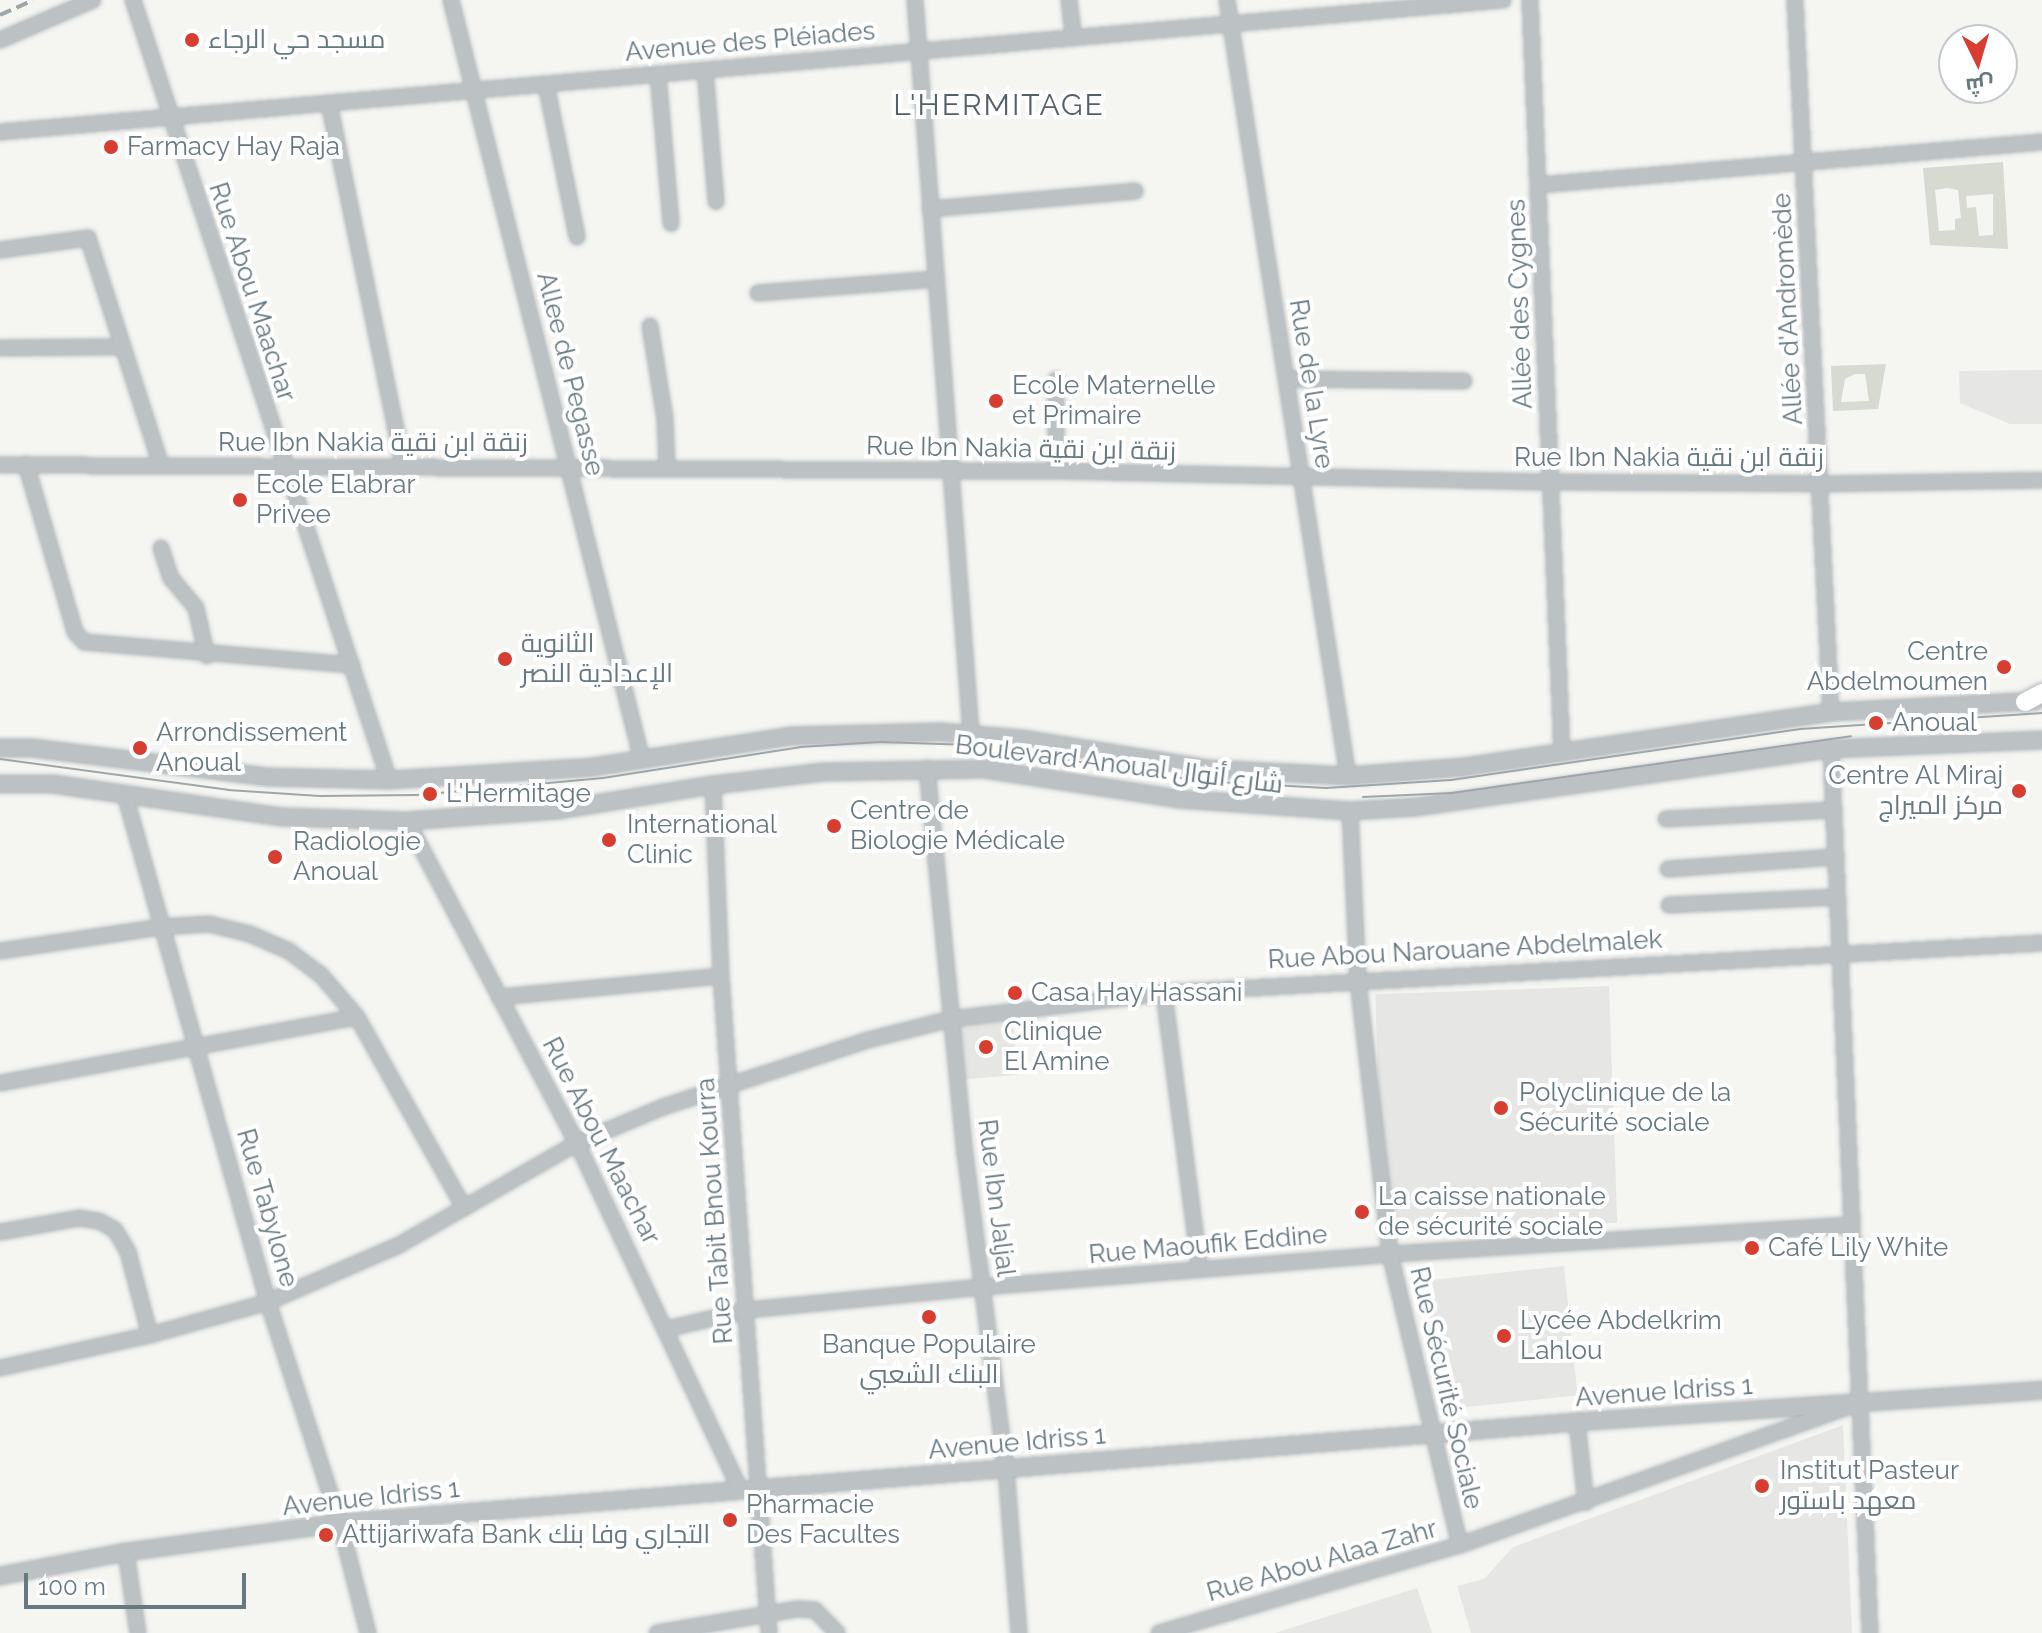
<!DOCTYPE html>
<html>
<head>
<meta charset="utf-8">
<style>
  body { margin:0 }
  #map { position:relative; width:2042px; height:1633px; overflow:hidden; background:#f5f5f2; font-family:Raleway,Cairo,sans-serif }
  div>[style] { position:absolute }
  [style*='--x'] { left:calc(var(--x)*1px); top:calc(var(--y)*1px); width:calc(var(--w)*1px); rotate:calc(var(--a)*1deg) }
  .built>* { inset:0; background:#e6e6e5; transform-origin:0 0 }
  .green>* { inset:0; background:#d6dad1 }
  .roads { filter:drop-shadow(0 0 2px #afb6b9) drop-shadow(0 0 2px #afb6b9) }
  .minor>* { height:14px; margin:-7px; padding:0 7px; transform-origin:7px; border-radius:7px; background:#bcc2c4 }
  .tertiary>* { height:16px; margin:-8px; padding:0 8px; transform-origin:8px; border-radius:8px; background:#bcc2c4 }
  .secondary>* { height:18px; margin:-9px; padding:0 9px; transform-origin:9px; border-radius:9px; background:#fff }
  .tram>* { height:2px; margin:-1px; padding:0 1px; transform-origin:1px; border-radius:1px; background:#9ea6aa }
  .rail>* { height:4px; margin-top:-2px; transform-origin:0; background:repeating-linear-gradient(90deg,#9ea6aa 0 12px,transparent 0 18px) }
  .dots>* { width:22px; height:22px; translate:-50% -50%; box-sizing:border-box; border:4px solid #fff; border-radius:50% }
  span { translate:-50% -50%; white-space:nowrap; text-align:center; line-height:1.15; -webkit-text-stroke:8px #fff; paint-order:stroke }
  .poi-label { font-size:26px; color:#667981 }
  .left { translate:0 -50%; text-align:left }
  .right { translate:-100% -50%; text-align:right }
  .street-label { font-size:26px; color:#667981 }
  .quarter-label { font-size:30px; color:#536167; letter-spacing:2px }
  .north { position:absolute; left:1938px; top:24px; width:80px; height:80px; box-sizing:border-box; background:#fff; border:2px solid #c2c9cd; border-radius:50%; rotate:175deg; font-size:22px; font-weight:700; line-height:32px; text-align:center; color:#667981 }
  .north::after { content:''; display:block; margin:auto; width:28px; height:36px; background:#d83e2f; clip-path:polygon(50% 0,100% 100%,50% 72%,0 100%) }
  .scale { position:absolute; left:24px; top:1573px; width:222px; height:36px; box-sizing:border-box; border:4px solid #667981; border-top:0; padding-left:10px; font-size:24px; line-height:28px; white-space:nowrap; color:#667981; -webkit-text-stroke:6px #fff; paint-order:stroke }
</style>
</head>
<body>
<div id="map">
  <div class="built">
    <div style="clip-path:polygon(2042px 370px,2042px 424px,2010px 424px,1960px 403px,1959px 371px)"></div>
    <div style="left:1609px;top:986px;width:237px;height:234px;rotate:88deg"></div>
    <div style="left:1012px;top:1012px;width:63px;height:58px;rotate:85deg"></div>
    <div style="left:1564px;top:1266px;width:130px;height:138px;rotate:84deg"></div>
    <div style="clip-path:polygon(1843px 1425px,1852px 1633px,1471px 1633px,1457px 1586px,1484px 1579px,1513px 1547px)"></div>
    <div style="clip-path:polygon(1417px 1588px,1432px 1633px,1275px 1633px)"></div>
  </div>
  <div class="green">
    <div style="clip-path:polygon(evenodd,2003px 162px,2008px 249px,1930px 245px,1923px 168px,2003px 162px,1947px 188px,1958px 190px,1961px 218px,1955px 219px,1955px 230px,1939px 231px,1935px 190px,1947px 188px,2003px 162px,1993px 194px,1993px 235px,1979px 236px,1976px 207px,1967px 208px,1966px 196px,1993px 194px)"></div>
    <div style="clip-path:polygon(evenodd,1886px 364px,1878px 409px,1833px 411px,1831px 366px,1886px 364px,1855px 374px,1865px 374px,1869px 401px,1841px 402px,1845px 379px,1855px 374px)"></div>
  </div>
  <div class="roads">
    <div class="minor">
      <div style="--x:133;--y:0;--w:821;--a:71.83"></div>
      <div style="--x:451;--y:0;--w:784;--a:75.89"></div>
      <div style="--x:915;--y:0;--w:735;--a:85.63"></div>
      <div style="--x:1069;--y:0;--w:38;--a:83"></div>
      <div style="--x:1227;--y:0;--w:785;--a:81.14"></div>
      <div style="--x:1530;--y:0;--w:752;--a:87.56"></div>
      <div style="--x:1795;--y:0;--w:713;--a:87.11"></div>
      <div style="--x:0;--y:40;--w:101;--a:-23.3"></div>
      <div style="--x:705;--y:70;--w:132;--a:85.2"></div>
      <div style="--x:658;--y:74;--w:150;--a:85"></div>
      <div style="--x:546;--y:84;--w:156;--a:78.5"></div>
      <div style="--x:329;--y:103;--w:372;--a:78.4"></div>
      <div style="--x:0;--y:132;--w:1509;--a:-5.02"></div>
      <div style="--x:1539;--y:185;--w:505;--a:-4.89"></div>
      <div style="--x:930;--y:209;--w:206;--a:-5"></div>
      <div style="--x:0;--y:250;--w:89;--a:-7.8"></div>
      <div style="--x:88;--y:238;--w:239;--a:72.2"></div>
      <div style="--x:758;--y:293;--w:179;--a:-4.5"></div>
      <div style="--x:650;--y:326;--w:94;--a:80.8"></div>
      <div style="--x:665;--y:419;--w:48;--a:87.6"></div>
      <div style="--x:0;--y:348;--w:123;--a:-0.5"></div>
      <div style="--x:1286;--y:379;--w:178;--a:0.6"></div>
      <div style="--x:26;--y:464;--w:175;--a:73.7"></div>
      <div style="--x:75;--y:632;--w:13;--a:48"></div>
      <div style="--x:84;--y:642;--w:269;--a:4.9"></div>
      <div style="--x:0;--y:465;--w:1056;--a:0.33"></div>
      <div style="--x:1056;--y:471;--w:496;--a:1.3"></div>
      <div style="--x:1552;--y:482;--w:268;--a:0.4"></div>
      <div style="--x:1820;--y:484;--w:222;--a:-1"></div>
      <div style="--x:1056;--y:471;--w:91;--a:-90"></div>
      <div style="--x:161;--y:548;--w:32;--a:72"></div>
      <div style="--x:171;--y:578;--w:39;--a:50"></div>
      <div style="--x:196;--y:608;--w:49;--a:77.1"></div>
      <div style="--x:1831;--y:749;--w:885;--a:87.47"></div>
      <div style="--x:927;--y:768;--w:388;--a:84.4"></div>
      <div style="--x:965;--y:1154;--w:317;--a:82.6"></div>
      <div style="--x:1006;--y:1468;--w:166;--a:85.5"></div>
      <div style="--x:713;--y:785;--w:191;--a:87.6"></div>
      <div style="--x:721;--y:976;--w:659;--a:85.82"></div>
      <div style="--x:125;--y:795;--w:527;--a:74.25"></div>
      <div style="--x:268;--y:1302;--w:232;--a:72"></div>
      <div style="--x:340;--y:1523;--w:114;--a:75.7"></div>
      <div style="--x:1350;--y:811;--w:170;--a:87.3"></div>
      <div style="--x:1358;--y:981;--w:275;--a:83.3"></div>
      <div style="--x:1390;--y:1254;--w:299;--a:76.5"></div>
      <div style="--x:1666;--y:819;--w:167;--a:-3.1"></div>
      <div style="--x:407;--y:821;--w:364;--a:62.2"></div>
      <div style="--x:577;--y:1143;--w:382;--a:64.8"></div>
      <div style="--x:1668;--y:869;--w:167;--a:-4.1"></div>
      <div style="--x:1669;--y:905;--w:168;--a:-2.7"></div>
      <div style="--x:0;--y:951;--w:162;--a:-8.5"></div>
      <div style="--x:160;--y:927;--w:49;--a:-3.5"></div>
      <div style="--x:209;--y:924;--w:42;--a:13.7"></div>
      <div style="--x:250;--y:934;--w:43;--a:23.6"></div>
      <div style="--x:289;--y:951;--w:40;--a:37"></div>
      <div style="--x:321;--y:975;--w:55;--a:49.4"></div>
      <div style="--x:357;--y:1017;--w:219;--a:60.7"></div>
      <div style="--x:1164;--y:993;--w:278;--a:82.6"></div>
      <div style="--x:499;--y:997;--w:223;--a:-5.4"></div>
      <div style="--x:0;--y:1083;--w:363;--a:-10.5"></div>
      <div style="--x:0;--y:1232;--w:80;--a:-10"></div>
      <div style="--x:79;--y:1218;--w:20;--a:9"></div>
      <div style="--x:99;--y:1221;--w:18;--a:29"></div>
      <div style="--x:115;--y:1230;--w:26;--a:59"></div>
      <div style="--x:128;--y:1252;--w:86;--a:75.2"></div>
      <div style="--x:667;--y:1329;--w:82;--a:-13.4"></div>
      <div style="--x:747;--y:1310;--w:237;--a:-5.6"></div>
      <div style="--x:983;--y:1287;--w:408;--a:-4.6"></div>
      <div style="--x:1390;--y:1254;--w:462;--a:-3.6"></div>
      <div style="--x:0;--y:1368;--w:154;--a:-12.4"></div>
      <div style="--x:150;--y:1335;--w:123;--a:-15.6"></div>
      <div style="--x:268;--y:1302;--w:143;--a:-23.5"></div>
      <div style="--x:399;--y:1245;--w:205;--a:-29.8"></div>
      <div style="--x:577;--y:1143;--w:93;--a:-22.7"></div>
      <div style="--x:663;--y:1107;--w:216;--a:-18.1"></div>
      <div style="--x:868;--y:1040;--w:86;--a:-14.2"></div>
      <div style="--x:951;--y:1019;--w:215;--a:-7"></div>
      <div style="--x:1164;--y:993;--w:879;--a:-3.26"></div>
      <div style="--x:1577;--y:1422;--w:81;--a:83.7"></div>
      <div style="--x:126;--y:1552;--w:82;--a:81.6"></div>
      <div style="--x:657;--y:1633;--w:143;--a:-9.7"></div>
      <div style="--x:798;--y:1609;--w:17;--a:3"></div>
      <div style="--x:815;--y:1610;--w:32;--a:46"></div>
      <div style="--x:1159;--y:1633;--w:314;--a:-16.3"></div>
      <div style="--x:1460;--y:1545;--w:415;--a:-19.6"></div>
    </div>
    <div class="tertiary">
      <div style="--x:0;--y:748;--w:32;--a:0"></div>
      <div style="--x:32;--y:748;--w:239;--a:7"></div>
      <div style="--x:269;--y:777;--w:120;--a:1.4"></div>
      <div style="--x:389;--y:780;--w:204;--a:-3.6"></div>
      <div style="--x:593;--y:767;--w:200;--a:-8.9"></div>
      <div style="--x:791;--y:736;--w:149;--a:-1.5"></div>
      <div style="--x:940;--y:732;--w:82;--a:4.9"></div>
      <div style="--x:1022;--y:739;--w:189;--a:9.1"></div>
      <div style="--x:1209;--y:769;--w:139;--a:2.9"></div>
      <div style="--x:1348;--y:776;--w:116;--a:-4.4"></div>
      <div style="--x:1464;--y:767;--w:371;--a:-8.5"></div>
      <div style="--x:1831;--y:712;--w:205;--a:-3.1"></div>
      <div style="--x:0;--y:784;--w:53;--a:0"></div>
      <div style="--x:53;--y:784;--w:232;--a:8.2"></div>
      <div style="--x:283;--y:817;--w:124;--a:1.8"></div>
      <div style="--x:407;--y:821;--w:151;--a:-4.2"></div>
      <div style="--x:558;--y:810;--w:157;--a:-9.2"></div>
      <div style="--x:713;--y:785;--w:111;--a:-6.7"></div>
      <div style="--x:823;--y:772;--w:161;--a:-1.1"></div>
      <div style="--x:984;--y:769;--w:197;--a:8.7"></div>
      <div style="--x:1179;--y:799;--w:171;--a:4"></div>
      <div style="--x:1350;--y:811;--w:66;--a:-3.5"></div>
      <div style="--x:1416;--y:807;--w:419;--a:-8"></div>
      <div style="--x:1831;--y:749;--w:211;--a:-2.4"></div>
      <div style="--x:0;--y:1576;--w:128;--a:-10.8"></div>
      <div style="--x:126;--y:1552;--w:216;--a:-7.7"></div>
      <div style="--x:340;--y:1523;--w:1241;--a:-4.67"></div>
      <div style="--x:1577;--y:1422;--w:466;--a:-3.9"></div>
    </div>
    <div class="secondary">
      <div style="--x:2025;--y:702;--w:19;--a:-28"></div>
    </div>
  </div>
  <div class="tram">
    <div style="--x:0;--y:759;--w:230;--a:7.7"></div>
    <div style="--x:228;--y:790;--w:92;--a:3.7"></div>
    <div style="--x:320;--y:796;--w:97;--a:-0.6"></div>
    <div style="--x:417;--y:795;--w:187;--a:-5.2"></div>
    <div style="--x:603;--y:778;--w:199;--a:-8.9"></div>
    <div style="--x:800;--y:747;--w:80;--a:-3.6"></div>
    <div style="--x:880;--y:742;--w:92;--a:1.9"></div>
    <div style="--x:972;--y:745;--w:231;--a:9"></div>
    <div style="--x:1200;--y:781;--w:126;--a:3.2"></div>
    <div style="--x:1326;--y:788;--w:125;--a:-3.7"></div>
    <div style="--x:1451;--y:780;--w:353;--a:-8.3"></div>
    <div style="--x:1800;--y:729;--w:243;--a:-3.8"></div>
    <div style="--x:1363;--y:797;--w:89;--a:-2.6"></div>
    <div style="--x:1452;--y:793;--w:403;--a:-8.1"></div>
  </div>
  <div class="rail">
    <div style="--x:0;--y:15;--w:36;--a:-24"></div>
  </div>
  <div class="dots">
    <div style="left:192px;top:40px;background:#d83e2f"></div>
    <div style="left:111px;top:147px;background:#d83e2f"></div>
    <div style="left:996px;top:401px;background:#d83e2f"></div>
    <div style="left:240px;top:500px;background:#d83e2f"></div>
    <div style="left:505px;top:659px;background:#d83e2f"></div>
    <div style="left:2004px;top:667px;background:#d83e2f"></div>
    <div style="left:1876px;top:723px;background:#d83e2f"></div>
    <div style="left:140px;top:748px;background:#d83e2f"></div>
    <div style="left:2019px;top:791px;background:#d83e2f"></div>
    <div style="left:430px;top:794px;background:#d83e2f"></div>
    <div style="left:834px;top:826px;background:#d83e2f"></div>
    <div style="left:609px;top:840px;background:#d83e2f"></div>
    <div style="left:275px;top:857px;background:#d83e2f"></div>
    <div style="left:1015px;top:993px;background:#d83e2f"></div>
    <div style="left:986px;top:1047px;background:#d83e2f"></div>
    <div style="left:1501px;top:1108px;background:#d83e2f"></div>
    <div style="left:1362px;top:1212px;background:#d83e2f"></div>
    <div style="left:1752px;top:1248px;background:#d83e2f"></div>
    <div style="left:929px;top:1317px;background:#d83e2f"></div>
    <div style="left:1504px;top:1336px;background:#d83e2f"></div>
    <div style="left:1762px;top:1486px;background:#d83e2f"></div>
    <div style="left:730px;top:1520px;background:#d83e2f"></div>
    <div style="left:326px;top:1535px;background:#d83e2f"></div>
  </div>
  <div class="poi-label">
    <span class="left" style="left:208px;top:40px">مسجد حي الرجاء</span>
    <span class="left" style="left:127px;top:147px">Farmacy Hay Raja</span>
    <span class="left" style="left:1012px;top:401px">Ecole Maternelle<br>et Primaire</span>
    <span class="left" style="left:256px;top:500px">Ecole Elabrar<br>Privee</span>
    <span class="left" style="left:521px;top:659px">الثانوية<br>الإعدادية النصر</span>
    <span class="right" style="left:1988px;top:667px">Centre<br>Abdelmoumen</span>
    <span class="left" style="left:1892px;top:723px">Anoual</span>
    <span class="left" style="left:156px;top:748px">Arrondissement<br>Anoual</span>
    <span class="right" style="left:2003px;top:791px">Centre Al Miraj<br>مركز الميراج</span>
    <span class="left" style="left:446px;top:794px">L'Hermitage</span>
    <span class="left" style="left:850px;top:826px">Centre de<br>Biologie Médicale</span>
    <span class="left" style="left:627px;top:840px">International<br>Clinic</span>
    <span class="left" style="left:293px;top:857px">Radiologie<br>Anoual</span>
    <span class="left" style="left:1031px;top:993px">Casa Hay Hassani</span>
    <span class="left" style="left:1004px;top:1047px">Clinique<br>El Amine</span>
    <span class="left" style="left:1519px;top:1108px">Polyclinique de la<br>Sécurité sociale</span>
    <span class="left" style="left:1378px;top:1212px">La caisse nationale<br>de sécurité sociale</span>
    <span class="left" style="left:1768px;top:1248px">Café Lily White</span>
    <span class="left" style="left:1520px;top:1336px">Lycée Abdelkrim<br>Lahlou</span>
    <span style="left:929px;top:1360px">Banque Populaire<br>البنك الشعبي</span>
    <span class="left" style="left:1780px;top:1486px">Institut Pasteur<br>معهد باستور</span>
    <span class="left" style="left:746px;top:1520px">Pharmacie<br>Des Facultes</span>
    <span class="left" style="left:342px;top:1535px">Attijariwafa Bank التجاري وفا بنك</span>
  </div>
  <div class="street-label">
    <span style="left:750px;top:42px;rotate:-5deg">Avenue des Pléiades</span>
    <span style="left:252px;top:292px;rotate:72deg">Rue Abou Maachar</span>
    <span style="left:1520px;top:304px;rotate:-92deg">Allée des Cygnes</span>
    <span style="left:1788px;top:309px;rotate:-93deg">Allée d'Andromède</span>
    <span style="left:570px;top:374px;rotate:76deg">Allee de Pegasse</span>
    <span style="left:1311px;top:384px;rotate:81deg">Rue de la Lyre</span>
    <span style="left:373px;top:443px">Rue Ibn Nakia زنقة ابن نقية</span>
    <span style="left:1021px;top:449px;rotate:1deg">Rue Ibn Nakia زنقة ابن نقية</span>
    <span style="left:1669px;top:458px">Rue Ibn Nakia زنقة ابن نقية</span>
    <span style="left:1119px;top:765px;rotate:7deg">Boulevard Anoual شارع أنوال</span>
    <span style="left:1465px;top:950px;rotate:-3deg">Rue Abou Narouane Abdelmalek</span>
    <span style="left:601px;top:1141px;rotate:63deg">Rue Abou Maachar</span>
    <span style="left:996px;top:1198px;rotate:83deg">Rue Ibn Jaljal</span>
    <span style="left:267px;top:1208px;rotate:74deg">Rue Tabylone</span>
    <span style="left:715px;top:1211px;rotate:-94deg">Rue Tabit Bnou Kourra</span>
    <span style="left:1208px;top:1245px;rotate:-5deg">Rue Maoufik Eddine</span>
    <span style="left:1446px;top:1388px;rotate:77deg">Rue Sécurité Sociale</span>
    <span style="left:1664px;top:1392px;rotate:-4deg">Avenue Idriss 1</span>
    <span style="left:1017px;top:1443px;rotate:-5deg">Avenue Idriss 1</span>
    <span style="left:371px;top:1498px;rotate:-6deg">Avenue Idriss 1</span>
    <span style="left:1322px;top:1561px;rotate:-16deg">Rue Abou Alaa Zahr</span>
  </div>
  <div class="quarter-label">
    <span style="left:999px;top:105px">L'HERMITAGE</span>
  </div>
  <div class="north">ش</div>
  <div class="scale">100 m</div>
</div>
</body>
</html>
